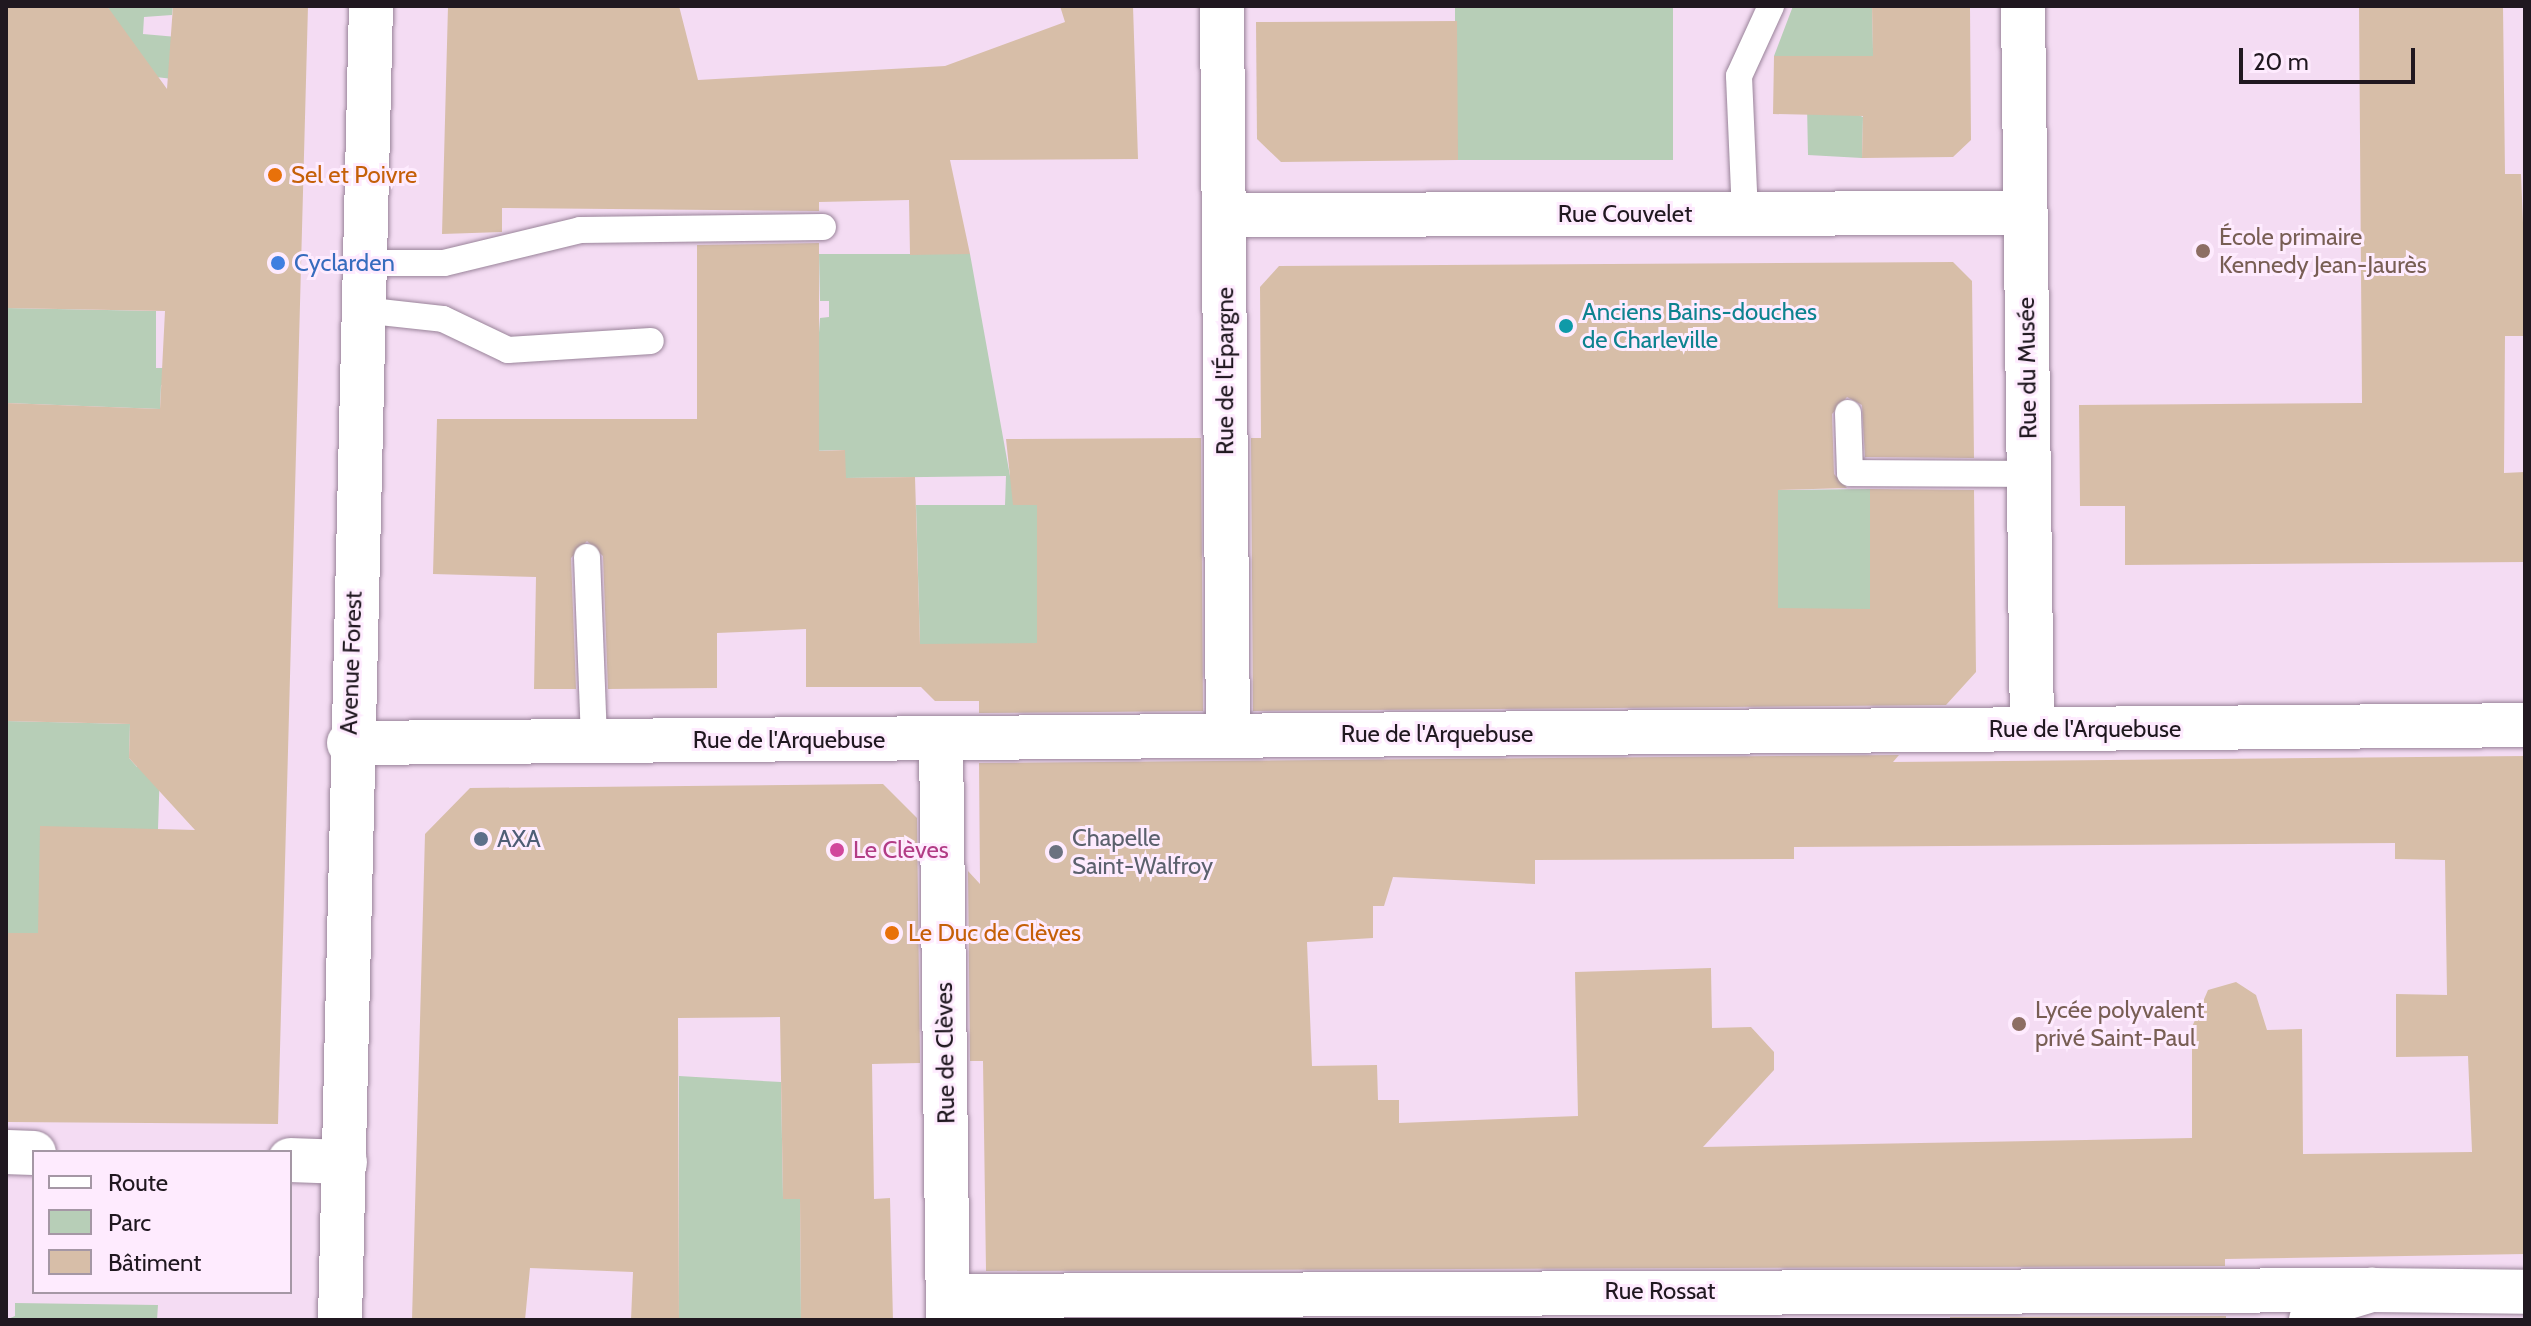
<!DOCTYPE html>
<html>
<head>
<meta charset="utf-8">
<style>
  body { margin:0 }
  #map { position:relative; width:2531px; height:1326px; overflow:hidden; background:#f4dcf3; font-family:Cabin,sans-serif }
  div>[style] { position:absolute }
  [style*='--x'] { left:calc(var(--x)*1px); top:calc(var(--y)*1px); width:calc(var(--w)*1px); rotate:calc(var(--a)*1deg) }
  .green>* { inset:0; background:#b7ceb7; transform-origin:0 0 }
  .building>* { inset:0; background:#d7bea8 }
  .roads { filter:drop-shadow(0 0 2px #998399) drop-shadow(0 0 2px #998399) }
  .service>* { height:26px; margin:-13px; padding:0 13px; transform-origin:13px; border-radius:13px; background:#fff }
  .minor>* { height:44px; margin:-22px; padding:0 22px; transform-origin:22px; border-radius:22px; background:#fff }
  .secondary>* { height:44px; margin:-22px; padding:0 22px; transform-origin:22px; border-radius:22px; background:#fff }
  .dots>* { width:22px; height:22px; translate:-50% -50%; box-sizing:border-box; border:4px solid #feebfe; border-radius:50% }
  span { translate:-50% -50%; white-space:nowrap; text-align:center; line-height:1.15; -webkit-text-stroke:6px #feebfe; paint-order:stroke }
  .food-label { font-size:24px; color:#c56008 }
  .left { translate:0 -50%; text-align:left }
  .street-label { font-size:24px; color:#201820 }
  .education-label { font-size:24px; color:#785e54 }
  .shop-label { font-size:24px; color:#366cbe }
  .culture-label { font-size:24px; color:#0d838f }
  .worship-label { font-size:24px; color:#5b616d }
  .service-label { font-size:24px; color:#4e5e75 }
  .hotel-label { font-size:24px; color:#b23c85 }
  .frame { position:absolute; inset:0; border:8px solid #201820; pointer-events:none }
  .legend { position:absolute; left:32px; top:1150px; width:260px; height:144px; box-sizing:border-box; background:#feebfe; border:2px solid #a597a5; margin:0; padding:10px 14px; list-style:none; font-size:24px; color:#201820 }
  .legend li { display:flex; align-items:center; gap:16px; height:40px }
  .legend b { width:40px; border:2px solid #a597a5 }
  .scale { position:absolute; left:2239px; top:48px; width:176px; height:36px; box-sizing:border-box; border:4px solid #201820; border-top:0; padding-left:10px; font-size:24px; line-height:28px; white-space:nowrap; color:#201820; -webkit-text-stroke:6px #feebfe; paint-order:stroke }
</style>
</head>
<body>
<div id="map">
  <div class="green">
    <div style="clip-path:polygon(107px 6px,173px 6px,172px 15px,144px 17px,143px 34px,177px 37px,173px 79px,147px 76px)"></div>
    <div style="left:1455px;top:6px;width:218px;height:154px"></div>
    <div style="clip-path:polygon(1793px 6px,1872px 6px,1874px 93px,1849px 111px,1863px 117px,1862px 158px,1808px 155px,1806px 56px,1774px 56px)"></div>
    <div style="clip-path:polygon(819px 254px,970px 254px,1010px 476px,1037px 476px,1037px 563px,1052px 644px,920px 645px,916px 505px,1005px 505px,1006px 476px,845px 478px,844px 450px,811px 451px,820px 318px,829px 317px,829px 301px,820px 301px)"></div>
    <div style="clip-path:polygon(6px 308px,156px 311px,156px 368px,189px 368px,189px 386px,161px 385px,160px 409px,6px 403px)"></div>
    <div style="clip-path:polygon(1537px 408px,1778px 522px,1778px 490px,1870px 489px,1870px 609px,1778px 659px)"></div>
    <div style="clip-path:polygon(6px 721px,130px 724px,129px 758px,137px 767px,160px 768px,158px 829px,38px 933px,6px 933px)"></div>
    <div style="clip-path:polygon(679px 1076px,781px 1082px,783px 1198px,800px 1199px,801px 1320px,679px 1320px)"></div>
    <div style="clip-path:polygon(15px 1303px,158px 1305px,157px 1320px,6px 1320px,15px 1316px)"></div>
  </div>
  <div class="building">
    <div style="clip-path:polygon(6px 6px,107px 6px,167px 89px,173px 6px,308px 6px,278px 1124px,6px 1122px,6px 933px,38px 933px,40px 826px,195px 830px,129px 758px,130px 724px,6px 721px,6px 403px,160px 409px,165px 311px,6px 308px)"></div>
    <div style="clip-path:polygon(448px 6px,679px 6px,698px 80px,945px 66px,1065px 22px,1060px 6px,1133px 6px,1138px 159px,950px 160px,970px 254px,910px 255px,909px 200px,819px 202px,819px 211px,502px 208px,502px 232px,442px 234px)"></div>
    <div style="clip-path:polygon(1872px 6px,1970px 6px,1971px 140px,1953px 157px,1862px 158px,1863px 116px,1773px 114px,1774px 56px,1873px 56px)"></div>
    <div style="clip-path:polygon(2359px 6px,2503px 6px,2505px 174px,2521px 174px,2525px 272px,2525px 336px,2505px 336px,2504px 473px,2525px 472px,2525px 562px,2125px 565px,2125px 506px,2080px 506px,2079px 405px,2362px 403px)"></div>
    <div style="clip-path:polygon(1457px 21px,1458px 160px,1281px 162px,1257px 139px,1256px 22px)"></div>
    <div style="clip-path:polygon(819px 243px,819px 451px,845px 450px,846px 478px,915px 477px,920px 644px,1037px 643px,1037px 505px,1013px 505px,1006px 439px,1201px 438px,1203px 711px,979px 713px,979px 701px,935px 701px,921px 687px,806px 687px,806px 629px,717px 633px,717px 688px,608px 689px,603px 556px,587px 541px,571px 558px,576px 689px,534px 689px,536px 577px,433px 574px,437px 419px,697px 419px,697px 245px)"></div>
    <div style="clip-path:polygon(1953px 262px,1972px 281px,1974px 458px,1865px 457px,1862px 405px,1847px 397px,1832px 414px,1834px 474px,1847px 488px,1778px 490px,1778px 608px,1870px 609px,1870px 489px,1974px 490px,1976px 672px,1946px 705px,1253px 711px,1251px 438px,1261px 438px,1260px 287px,1279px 266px)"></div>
    <div style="clip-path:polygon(evenodd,1899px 755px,1893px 762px,2525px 756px,2525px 1254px,2225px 1259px,2225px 1266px,986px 1271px,983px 1061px,970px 1061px,968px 871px,980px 884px,979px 763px,1899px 755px,2395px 843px,2395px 859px,2445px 860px,2447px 995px,2396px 994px,2396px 1057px,2468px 1056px,2472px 1152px,2303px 1154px,2302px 1029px,2267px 1030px,2256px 995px,2236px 982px,2208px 990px,2192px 1027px,2192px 1138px,1703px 1147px,1774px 1070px,1774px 1052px,1751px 1027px,1712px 1028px,1711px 968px,1575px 972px,1578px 1116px,1399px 1123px,1399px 1100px,1378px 1100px,1377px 1065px,1312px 1066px,1307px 942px,1373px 938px,1373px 906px,1384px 906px,1393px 877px,1535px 884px,1535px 860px,1794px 859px,1794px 847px,2395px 843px)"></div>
    <div style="clip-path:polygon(883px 784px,917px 818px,920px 1063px,872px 1064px,874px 1199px,890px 1198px,893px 1320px,801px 1320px,800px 1199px,783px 1199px,780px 1017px,678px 1018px,679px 1320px,631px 1320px,633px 1272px,530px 1268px,525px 1320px,412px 1320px,425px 834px,470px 788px)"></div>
    <div style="clip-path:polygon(2226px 1316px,2226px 1320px,1950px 1320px,1950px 1317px)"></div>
    <div style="clip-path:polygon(1579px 1318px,1579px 1320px,1203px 1320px)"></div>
  </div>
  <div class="roads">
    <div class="service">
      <div style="--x:1745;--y:214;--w:138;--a:-92.5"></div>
      <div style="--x:1739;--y:76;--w:77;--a:-65.4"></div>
      <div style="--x:363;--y:263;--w:81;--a:0"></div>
      <div style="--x:444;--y:263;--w:140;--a:-13.6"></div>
      <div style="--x:580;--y:230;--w:243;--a:-0.7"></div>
      <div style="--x:362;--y:310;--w:81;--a:6.3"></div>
      <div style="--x:443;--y:319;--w:72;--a:25.5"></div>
      <div style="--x:508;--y:350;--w:143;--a:-3.6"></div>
      <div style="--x:1848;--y:413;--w:60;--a:88.1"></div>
      <div style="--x:1850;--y:473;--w:179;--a:0.3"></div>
      <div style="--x:587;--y:557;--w:185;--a:87.8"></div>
    </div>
    <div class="minor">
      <div style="--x:1222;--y:6;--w:730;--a:89.53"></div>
      <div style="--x:2023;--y:6;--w:723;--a:89.29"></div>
      <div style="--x:1224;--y:215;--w:801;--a:-0.14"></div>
      <div style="--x:941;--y:739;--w:581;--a:89.31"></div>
      <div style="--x:349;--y:743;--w:2176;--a:-0.47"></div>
      <div style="--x:6;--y:1152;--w:28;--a:2"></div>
      <div style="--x:290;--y:1160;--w:55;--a:2.1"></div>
      <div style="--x:948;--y:1296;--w:1424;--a:-0.24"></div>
      <div style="--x:2311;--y:1320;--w:31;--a:-38"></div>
      <div style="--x:2335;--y:1301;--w:39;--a:-17"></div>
      <div style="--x:2372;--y:1290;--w:153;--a:0.7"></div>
    </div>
    <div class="secondary">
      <div style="--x:340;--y:1320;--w:1314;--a:-88.65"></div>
    </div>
  </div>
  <div class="dots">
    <div style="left:275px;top:175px;background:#e8710a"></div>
    <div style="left:2203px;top:251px;background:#8d6e63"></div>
    <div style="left:278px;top:263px;background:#3f7fe0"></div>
    <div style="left:1566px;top:326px;background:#0f9aa8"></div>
    <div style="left:481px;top:839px;background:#5c6f8a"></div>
    <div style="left:837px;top:850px;background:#d1479c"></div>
    <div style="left:1056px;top:852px;background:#6b7280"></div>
    <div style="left:892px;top:933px;background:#e8710a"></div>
    <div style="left:2019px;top:1024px;background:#8d6e63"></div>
  </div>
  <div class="food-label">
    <span class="left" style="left:291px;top:175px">Sel et Poivre</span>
    <span class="left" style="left:908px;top:933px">Le Duc de Clèves</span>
  </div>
  <div class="street-label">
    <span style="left:1625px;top:214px">Rue Couvelet</span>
    <span style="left:2027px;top:368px;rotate:-91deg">Rue du Musée</span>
    <span style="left:1225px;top:371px;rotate:-90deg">Rue de l'Épargne</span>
    <span style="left:351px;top:663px;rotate:-88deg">Avenue Forest</span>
    <span style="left:2085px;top:729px">Rue de l'Arquebuse</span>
    <span style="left:1437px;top:734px">Rue de l'Arquebuse</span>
    <span style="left:789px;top:740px">Rue de l'Arquebuse</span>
    <span style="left:945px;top:1053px;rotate:-91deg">Rue de Clèves</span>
    <span style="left:1660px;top:1291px">Rue Rossat</span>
  </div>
  <div class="education-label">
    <span class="left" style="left:2219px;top:251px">École primaire<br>Kennedy Jean-Jaurès</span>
    <span class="left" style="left:2035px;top:1024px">Lycée polyvalent<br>privé Saint-Paul</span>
  </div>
  <div class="shop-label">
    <span class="left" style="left:294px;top:263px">Cyclarden</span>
  </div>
  <div class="culture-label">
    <span class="left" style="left:1582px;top:326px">Anciens Bains-douches<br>de Charleville</span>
  </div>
  <div class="worship-label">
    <span class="left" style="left:1072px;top:852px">Chapelle<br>Saint-Walfroy</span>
  </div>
  <div class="service-label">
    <span class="left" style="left:497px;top:839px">AXA</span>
  </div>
  <div class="hotel-label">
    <span class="left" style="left:853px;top:850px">Le Clèves</span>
  </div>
  <div class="frame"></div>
  <ul class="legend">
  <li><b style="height:10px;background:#fff"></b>Route</li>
  <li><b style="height:22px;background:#b7ceb7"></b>Parc</li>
  <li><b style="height:22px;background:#d7bea8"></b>Bâtiment</li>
  </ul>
  <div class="scale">20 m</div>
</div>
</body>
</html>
